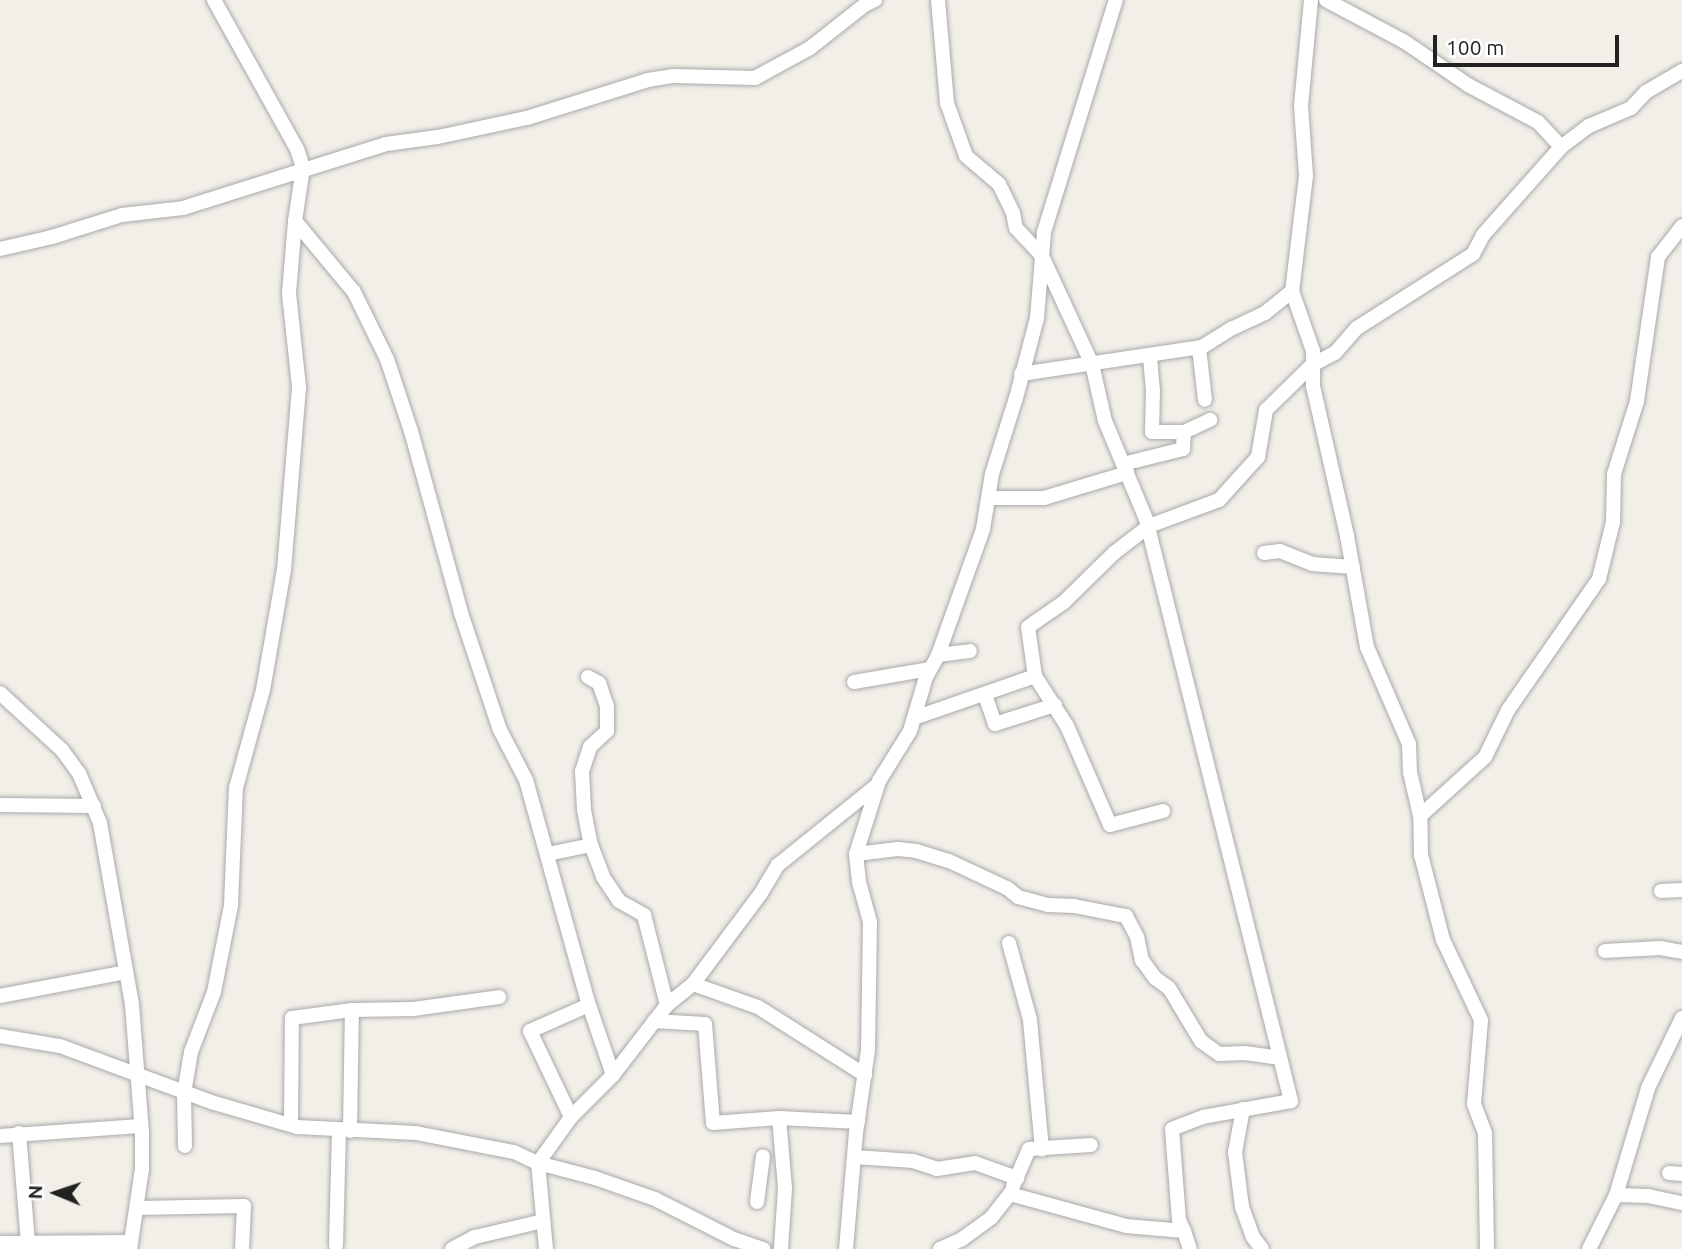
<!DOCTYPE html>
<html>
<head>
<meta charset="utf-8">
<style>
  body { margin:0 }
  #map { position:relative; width:1682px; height:1249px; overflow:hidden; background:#f2efe9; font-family:Ubuntu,sans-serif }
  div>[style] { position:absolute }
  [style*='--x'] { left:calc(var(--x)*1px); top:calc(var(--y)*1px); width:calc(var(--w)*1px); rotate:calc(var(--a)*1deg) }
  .roads { filter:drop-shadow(0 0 2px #a9a9a9) drop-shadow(0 0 2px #a9a9a9) }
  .minor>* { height:14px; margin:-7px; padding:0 7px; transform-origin:7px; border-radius:7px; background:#fff }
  span { translate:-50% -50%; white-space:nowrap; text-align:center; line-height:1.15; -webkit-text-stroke:5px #fff; paint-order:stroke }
  .north { position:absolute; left:21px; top:1158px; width:70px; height:70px; -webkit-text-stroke:5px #fff; paint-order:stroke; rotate:272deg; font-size:19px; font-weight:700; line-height:28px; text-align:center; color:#222 }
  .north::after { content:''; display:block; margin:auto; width:24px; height:32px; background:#222; clip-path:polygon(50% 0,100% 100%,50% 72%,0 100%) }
  .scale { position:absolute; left:1433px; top:35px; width:186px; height:32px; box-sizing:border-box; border:4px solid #222; border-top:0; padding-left:9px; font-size:21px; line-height:24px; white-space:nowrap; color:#222; -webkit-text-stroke:5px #fff; paint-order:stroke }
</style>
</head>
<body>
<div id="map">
  <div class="roads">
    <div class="minor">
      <div style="--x:214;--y:0;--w:171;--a:60.9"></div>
      <div style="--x:297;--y:149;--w:20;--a:72"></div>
      <div style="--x:303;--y:168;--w:54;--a:98.6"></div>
      <div style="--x:295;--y:221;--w:92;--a:50.3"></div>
      <div style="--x:354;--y:292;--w:75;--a:63.8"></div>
      <div style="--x:387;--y:359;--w:76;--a:71.6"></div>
      <div style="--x:411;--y:431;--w:189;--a:74.6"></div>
      <div style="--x:461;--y:613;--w:123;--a:71.6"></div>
      <div style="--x:500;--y:730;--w:56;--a:62.5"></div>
      <div style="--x:526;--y:780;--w:234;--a:74.4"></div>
      <div style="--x:589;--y:1005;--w:74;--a:71.1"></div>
      <div style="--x:938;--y:0;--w:103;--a:85"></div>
      <div style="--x:947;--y:103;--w:56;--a:70.3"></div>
      <div style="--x:966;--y:156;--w:43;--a:40.3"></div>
      <div style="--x:999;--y:184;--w:32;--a:64"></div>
      <div style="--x:1013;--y:213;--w:15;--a:79"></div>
      <div style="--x:1016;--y:228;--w:38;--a:47"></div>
      <div style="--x:1042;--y:256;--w:119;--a:65.2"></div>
      <div style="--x:1092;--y:364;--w:58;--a:77.2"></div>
      <div style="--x:1105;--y:421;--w:106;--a:67.3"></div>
      <div style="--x:1146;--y:519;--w:600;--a:76.01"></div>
      <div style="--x:1291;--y:1101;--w:89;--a:169.7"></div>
      <div style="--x:1203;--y:1117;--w:33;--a:159"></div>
      <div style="--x:1172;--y:1129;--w:91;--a:85.6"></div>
      <div style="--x:1179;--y:1220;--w:12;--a:66"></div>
      <div style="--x:1311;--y:0;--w:106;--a:95.4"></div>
      <div style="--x:1301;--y:106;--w:70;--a:85.9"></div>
      <div style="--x:1306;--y:176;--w:116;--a:96.9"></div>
      <div style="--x:1292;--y:291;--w:64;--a:70.7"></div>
      <div style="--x:1313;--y:351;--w:35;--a:90"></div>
      <div style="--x:1313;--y:386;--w:154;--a:77.2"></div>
      <div style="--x:1347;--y:536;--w:113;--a:79.8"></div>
      <div style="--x:1367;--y:647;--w:106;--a:66.6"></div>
      <div style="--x:1409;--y:744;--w:28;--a:88"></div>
      <div style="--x:1410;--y:772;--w:45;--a:77.2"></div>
      <div style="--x:1326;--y:0;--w:89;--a:28"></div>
      <div style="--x:1405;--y:42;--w:76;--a:34.3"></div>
      <div style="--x:1468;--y:85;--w:79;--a:27.9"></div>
      <div style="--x:1538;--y:122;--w:34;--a:47"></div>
      <div style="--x:0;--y:249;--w:53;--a:-13"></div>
      <div style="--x:52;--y:237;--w:73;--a:-17.4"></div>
      <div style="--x:122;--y:215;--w:61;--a:-6.5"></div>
      <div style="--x:183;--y:208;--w:213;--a:-17.5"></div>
      <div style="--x:386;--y:144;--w:52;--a:-7.7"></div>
      <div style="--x:438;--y:137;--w:91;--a:-12.1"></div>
      <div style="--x:527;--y:118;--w:127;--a:-17.4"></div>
      <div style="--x:648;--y:80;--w:26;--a:-9"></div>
      <div style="--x:674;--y:76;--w:81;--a:1.4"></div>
      <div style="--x:755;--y:78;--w:63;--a:-28.6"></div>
      <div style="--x:810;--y:48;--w:71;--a:-38.2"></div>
      <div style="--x:866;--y:4;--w:10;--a:-24"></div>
      <div style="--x:1199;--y:348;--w:52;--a:83.4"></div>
      <div style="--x:1150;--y:357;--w:33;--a:85"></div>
      <div style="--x:1153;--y:390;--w:42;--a:91.4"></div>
      <div style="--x:1152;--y:432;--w:32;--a:0"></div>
      <div style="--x:1184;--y:432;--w:29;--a:-25"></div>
      <div style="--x:1021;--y:374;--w:183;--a:-8.5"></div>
      <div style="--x:1202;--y:347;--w:36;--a:-32"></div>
      <div style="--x:1233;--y:328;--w:35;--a:-25"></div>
      <div style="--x:1265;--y:313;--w:35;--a:-39"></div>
      <div style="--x:1123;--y:464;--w:62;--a:-14"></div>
      <div style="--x:1183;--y:449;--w:17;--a:-87"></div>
      <div style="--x:989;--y:498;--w:55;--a:0"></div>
      <div style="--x:1044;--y:498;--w:87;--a:-16.8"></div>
      <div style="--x:1264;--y:553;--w:16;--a:-7"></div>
      <div style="--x:1280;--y:551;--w:35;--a:22"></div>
      <div style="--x:1312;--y:564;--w:41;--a:4.2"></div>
      <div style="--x:938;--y:655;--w:32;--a:-7"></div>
      <div style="--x:1035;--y:676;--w:49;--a:-98.1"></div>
      <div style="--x:1028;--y:627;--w:44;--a:-34.8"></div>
      <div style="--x:1064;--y:602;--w:70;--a:-44.4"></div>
      <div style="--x:1114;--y:553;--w:44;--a:-37.6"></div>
      <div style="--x:1149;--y:526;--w:75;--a:-20.4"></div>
      <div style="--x:1219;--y:500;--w:58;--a:-47.8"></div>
      <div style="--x:1258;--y:457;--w:48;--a:-80.3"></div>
      <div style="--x:1266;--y:410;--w:64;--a:-44.4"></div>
      <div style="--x:1312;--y:365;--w:26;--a:-28"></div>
      <div style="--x:1335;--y:353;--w:33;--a:-49"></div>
      <div style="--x:1357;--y:328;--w:138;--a:-32.5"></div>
      <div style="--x:1473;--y:254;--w:21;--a:-62"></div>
      <div style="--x:1483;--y:235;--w:118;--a:-48.4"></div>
      <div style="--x:1561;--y:147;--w:35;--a:-37"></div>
      <div style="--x:1589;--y:126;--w:46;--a:-23.2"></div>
      <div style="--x:1631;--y:108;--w:22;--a:-47"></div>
      <div style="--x:1646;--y:92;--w:42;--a:-30.3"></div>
      <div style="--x:588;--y:677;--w:13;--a:29"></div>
      <div style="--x:599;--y:683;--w:24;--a:71"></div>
      <div style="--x:607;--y:706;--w:25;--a:90"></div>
      <div style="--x:607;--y:731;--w:23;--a:137"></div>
      <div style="--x:590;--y:747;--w:25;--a:108"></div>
      <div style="--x:582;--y:771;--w:39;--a:87"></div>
      <div style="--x:584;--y:810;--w:36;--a:79"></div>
      <div style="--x:591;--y:845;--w:34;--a:69"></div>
      <div style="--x:603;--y:877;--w:29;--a:56"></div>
      <div style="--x:619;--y:901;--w:29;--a:29"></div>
      <div style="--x:644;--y:915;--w:93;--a:75.7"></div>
      <div style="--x:854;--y:682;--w:76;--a:-9.8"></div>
      <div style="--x:0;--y:693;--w:84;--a:42.6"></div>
      <div style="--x:62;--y:750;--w:29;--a:54"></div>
      <div style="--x:79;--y:773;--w:54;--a:67.2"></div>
      <div style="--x:100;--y:823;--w:185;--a:80"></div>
      <div style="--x:132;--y:1005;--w:128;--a:85.5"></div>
      <div style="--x:142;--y:1133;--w:36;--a:90"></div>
      <div style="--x:142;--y:1169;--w:81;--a:98.5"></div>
      <div style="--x:985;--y:695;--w:31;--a:71"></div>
      <div style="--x:995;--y:724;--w:63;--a:-17.6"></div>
      <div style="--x:914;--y:718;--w:128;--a:-19.1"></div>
      <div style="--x:1035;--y:676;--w:59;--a:57.4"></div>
      <div style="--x:1067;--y:726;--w:108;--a:66.5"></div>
      <div style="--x:1110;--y:825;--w:55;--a:-14.8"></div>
      <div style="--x:0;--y:805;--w:94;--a:0.6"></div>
      <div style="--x:548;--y:854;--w:44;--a:-11.8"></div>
      <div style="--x:856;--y:854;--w:42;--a:-6.8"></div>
      <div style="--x:898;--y:849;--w:18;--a:6"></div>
      <div style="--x:916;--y:851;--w:34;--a:17"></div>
      <div style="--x:949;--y:861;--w:64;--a:25"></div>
      <div style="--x:1007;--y:888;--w:14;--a:39"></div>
      <div style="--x:1018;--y:897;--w:31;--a:15"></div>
      <div style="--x:1048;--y:905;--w:26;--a:2"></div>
      <div style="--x:1074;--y:906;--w:53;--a:10.9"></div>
      <div style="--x:1126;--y:916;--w:24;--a:62"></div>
      <div style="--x:1137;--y:937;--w:24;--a:78"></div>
      <div style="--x:1142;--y:960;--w:22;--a:54"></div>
      <div style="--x:1155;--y:978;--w:17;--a:36"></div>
      <div style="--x:1169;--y:988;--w:62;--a:58.9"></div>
      <div style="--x:1201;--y:1041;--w:22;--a:36"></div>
      <div style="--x:1219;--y:1054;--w:26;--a:-2"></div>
      <div style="--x:1245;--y:1053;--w:34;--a:8"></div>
      <div style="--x:1661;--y:891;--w:21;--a:-3"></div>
      <div style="--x:1009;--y:943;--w:80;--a:74.7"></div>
      <div style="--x:1030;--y:1020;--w:130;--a:84.7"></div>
      <div style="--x:1605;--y:951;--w:55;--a:-3.1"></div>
      <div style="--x:1660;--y:948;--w:22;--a:10"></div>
      <div style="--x:693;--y:984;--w:69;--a:19.5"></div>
      <div style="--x:758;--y:1007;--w:127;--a:32.4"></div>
      <div style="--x:0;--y:996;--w:128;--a:-10.8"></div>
      <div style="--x:654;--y:1021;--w:51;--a:3.4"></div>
      <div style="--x:705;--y:1024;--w:99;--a:85.4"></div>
      <div style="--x:713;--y:1123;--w:66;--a:-4.3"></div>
      <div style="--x:779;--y:1118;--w:79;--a:2.9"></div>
      <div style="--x:0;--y:1036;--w:61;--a:9.5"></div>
      <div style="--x:60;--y:1046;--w:161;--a:20.3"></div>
      <div style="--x:211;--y:1102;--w:90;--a:16.2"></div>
      <div style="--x:297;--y:1127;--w:119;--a:2.9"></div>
      <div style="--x:416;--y:1133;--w:100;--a:11"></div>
      <div style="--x:514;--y:1152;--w:26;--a:25"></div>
      <div style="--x:538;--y:1163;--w:59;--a:14.7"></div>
      <div style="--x:595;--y:1178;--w:64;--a:19.3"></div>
      <div style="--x:655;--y:1199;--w:89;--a:26.9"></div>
      <div style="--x:734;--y:1239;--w:31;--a:19"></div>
      <div style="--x:1243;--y:1109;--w:44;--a:100.5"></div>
      <div style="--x:1235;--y:1152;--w:55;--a:82.7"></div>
      <div style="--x:1242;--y:1207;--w:32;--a:70"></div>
      <div style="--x:1253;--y:1237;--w:15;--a:53"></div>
      <div style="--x:571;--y:1117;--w:95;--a:-115.5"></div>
      <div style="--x:530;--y:1031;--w:64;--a:-23.8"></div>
      <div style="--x:779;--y:1118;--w:70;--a:85.1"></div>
      <div style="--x:785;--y:1188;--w:61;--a:93.8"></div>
      <div style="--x:291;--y:1124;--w:106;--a:-89.5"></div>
      <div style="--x:292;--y:1018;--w:61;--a:-7.6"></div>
      <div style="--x:350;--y:1131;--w:121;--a:-89.1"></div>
      <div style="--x:352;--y:1010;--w:61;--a:-0.9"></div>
      <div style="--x:413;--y:1009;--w:87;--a:-7.9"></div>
      <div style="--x:19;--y:1133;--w:110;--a:85.3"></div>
      <div style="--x:0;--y:1136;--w:140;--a:-4.1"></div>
      <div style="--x:185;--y:1146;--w:53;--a:-91.1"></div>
      <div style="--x:184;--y:1093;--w:42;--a:-80.3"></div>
      <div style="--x:191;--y:1052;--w:64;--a:-69"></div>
      <div style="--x:214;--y:992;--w:89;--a:-78.9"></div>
      <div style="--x:231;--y:905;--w:117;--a:-87.6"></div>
      <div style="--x:236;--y:788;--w:102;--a:-74.6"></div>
      <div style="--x:263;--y:690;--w:122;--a:-80.1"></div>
      <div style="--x:284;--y:570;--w:184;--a:-85.3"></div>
      <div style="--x:299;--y:387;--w:95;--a:-96.1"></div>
      <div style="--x:289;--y:293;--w:72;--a:-85.2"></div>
      <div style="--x:855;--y:1157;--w:58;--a:3.9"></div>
      <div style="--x:913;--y:1161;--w:25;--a:18"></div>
      <div style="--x:937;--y:1169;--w:38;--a:-9"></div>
      <div style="--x:975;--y:1163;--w:45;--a:19.7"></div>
      <div style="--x:1669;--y:1173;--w:13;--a:4"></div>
      <div style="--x:1013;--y:1186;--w:40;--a:-66.6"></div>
      <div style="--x:1029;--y:1149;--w:62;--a:-3.7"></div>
      <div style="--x:1616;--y:1195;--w:32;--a:2"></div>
      <div style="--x:1648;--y:1196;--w:35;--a:12"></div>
      <div style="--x:757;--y:1202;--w:46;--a:-82.6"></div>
      <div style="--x:137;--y:1208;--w:107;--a:-1.1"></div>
      <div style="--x:244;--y:1206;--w:43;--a:92.7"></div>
      <div style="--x:0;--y:1243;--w:131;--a:-0.4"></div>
      <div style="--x:336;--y:1245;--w:114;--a:-88.5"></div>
      <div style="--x:452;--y:1249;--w:26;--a:-28"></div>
      <div style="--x:475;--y:1237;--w:70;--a:-13.2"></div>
      <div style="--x:546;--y:1249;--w:86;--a:-95.3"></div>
      <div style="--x:538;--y:1163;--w:57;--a:-54.3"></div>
      <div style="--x:571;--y:1117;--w:59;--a:-45"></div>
      <div style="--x:613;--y:1075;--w:88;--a:-52.4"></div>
      <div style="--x:667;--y:1005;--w:33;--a:-39"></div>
      <div style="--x:693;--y:984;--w:114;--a:-53.2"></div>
      <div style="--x:761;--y:893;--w:33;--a:-59"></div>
      <div style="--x:778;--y:865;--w:127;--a:-38.9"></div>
      <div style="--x:846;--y:1249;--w:116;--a:-85.1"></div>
      <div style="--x:856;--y:1133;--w:84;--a:-81.8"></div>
      <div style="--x:868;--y:1050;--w:128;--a:-89.1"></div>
      <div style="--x:870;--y:922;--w:41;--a:-105.4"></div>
      <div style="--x:859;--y:882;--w:28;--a:-96"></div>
      <div style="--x:856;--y:854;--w:77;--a:-72.5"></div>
      <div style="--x:879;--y:781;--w:59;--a:-58.2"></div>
      <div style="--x:910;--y:731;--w:56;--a:-73.5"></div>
      <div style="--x:926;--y:677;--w:25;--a:-61"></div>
      <div style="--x:938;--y:655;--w:134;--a:-70.3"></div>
      <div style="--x:983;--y:529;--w:56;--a:-80.7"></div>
      <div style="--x:992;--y:474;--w:80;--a:-72.5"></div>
      <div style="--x:1016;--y:398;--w:83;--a:-75.3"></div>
      <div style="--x:1037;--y:318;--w:86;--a:-85.3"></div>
      <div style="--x:1044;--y:232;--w:243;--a:-72.8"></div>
      <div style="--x:940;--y:1249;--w:24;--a:-24"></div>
      <div style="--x:962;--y:1239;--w:36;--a:-36"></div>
      <div style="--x:991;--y:1218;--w:31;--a:-52"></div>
      <div style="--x:1010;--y:1194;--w:120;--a:15.4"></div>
      <div style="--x:1126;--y:1226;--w:58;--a:4.9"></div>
      <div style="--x:1184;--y:1231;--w:19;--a:72"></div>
      <div style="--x:1487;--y:1249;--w:116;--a:-91"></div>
      <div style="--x:1485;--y:1133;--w:31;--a:-111"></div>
      <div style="--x:1474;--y:1104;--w:84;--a:-85.2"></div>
      <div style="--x:1481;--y:1020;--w:89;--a:-115.4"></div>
      <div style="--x:1443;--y:940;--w:88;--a:-104.5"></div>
      <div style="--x:1421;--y:855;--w:39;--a:-91"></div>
      <div style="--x:1420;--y:816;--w:88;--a:-42.2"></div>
      <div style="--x:1485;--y:757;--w:52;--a:-63.9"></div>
      <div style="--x:1508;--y:710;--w:160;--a:-55.2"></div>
      <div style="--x:1599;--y:579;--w:59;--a:-76.2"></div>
      <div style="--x:1613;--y:522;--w:48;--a:-88.8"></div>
      <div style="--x:1614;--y:474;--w:77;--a:-72.5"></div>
      <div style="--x:1637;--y:401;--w:146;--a:-81.7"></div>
      <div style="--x:1658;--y:257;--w:39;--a:-52"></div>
      <div style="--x:1589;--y:1249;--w:60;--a:-63.4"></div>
      <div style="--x:1616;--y:1195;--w:112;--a:-73.3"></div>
      <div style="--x:1648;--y:1088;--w:78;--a:-64.1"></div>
    </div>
  </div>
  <div class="north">N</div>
  <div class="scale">100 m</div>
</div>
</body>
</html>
